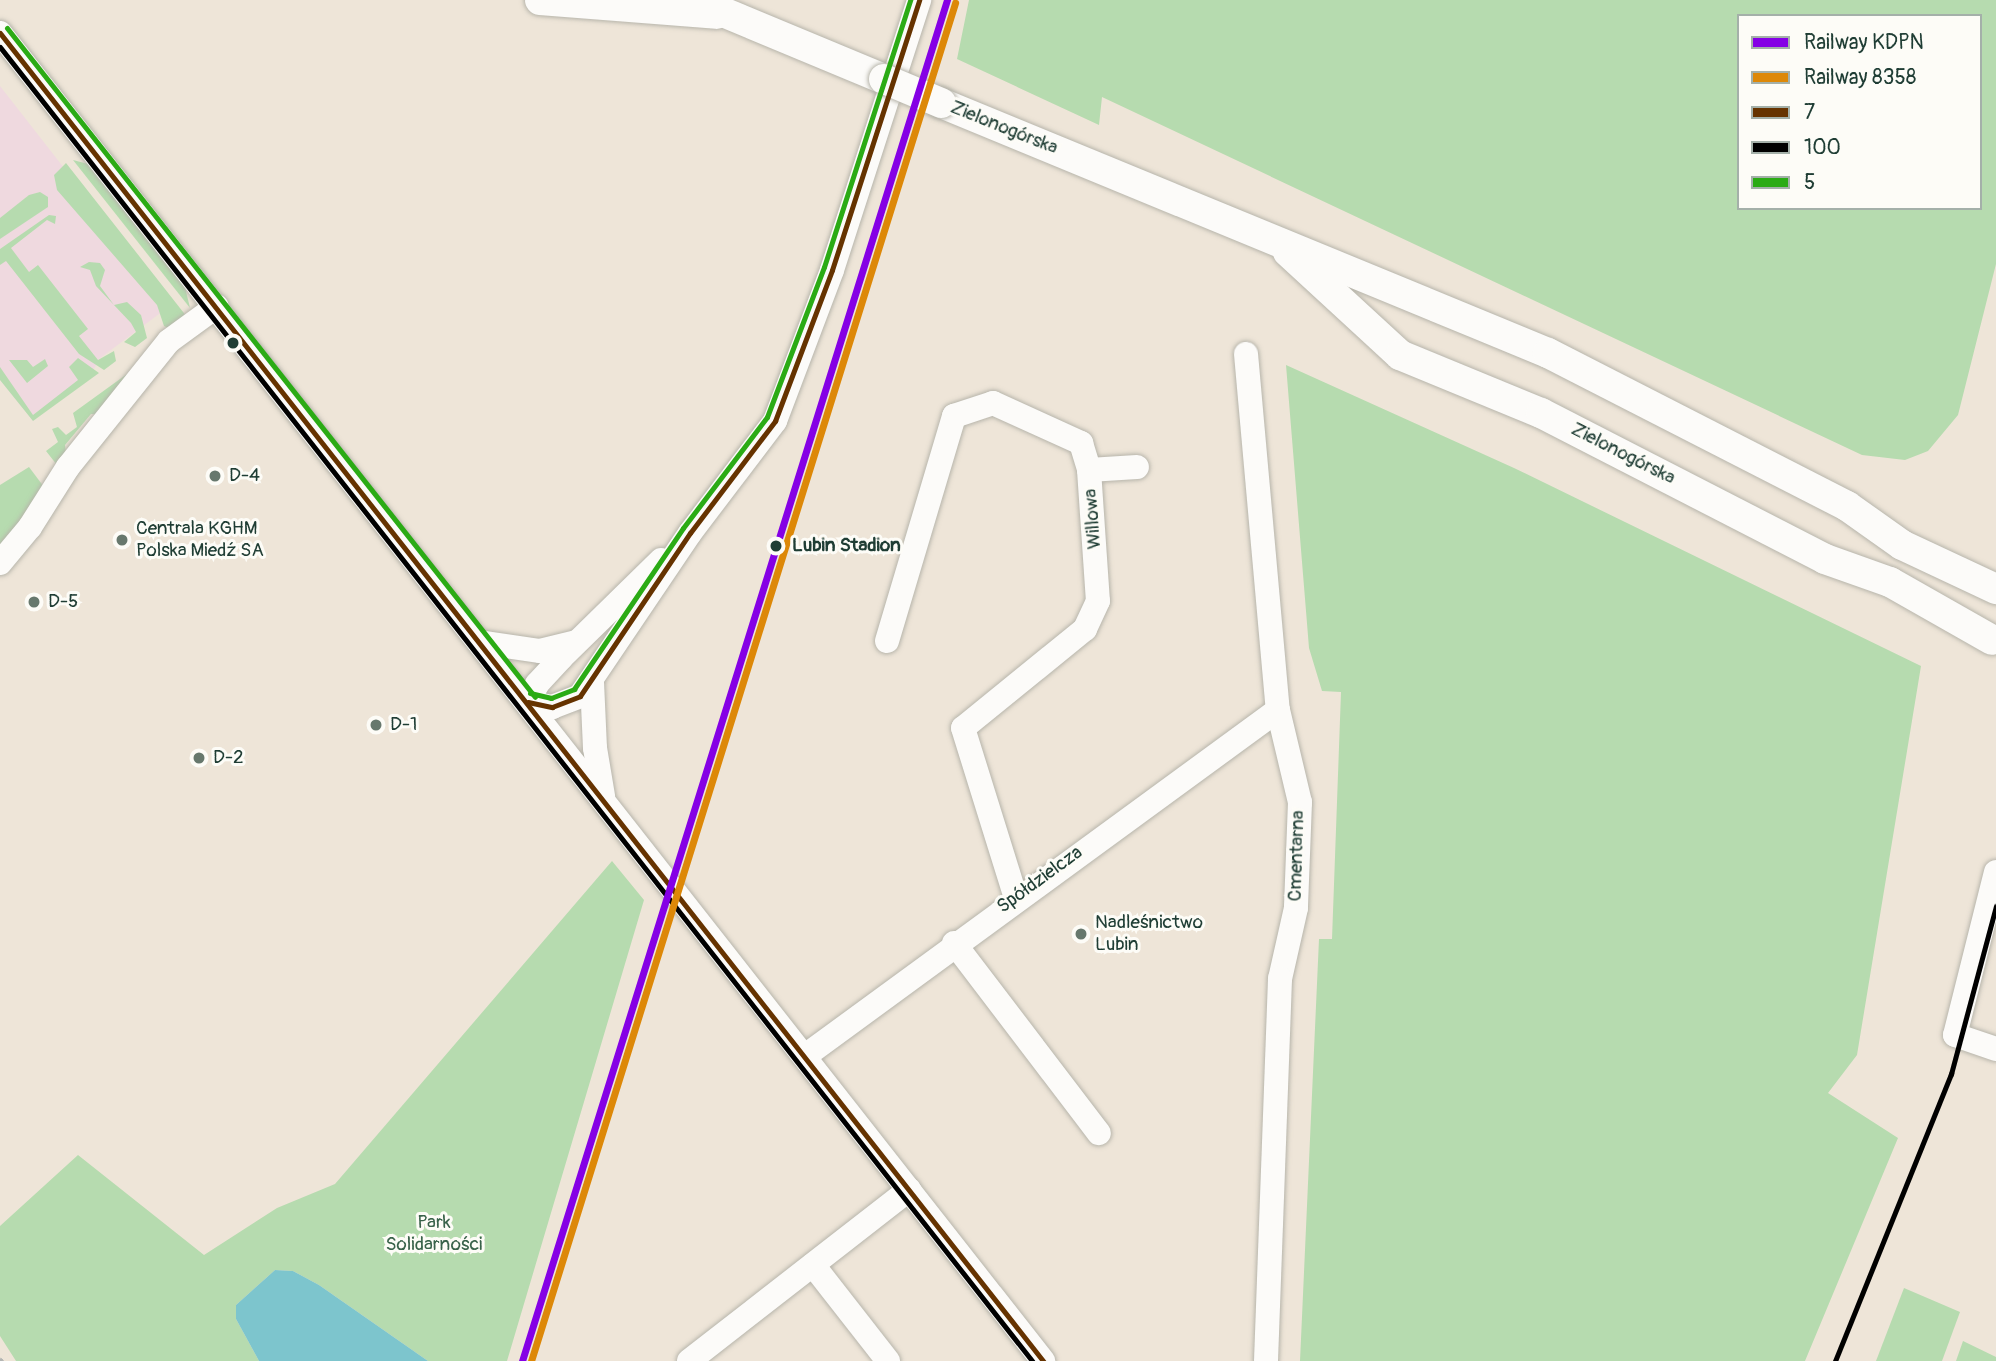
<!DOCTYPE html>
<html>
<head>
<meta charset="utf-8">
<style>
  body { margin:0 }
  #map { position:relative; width:1996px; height:1361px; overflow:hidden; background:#eee5d8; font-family:Pangolin,sans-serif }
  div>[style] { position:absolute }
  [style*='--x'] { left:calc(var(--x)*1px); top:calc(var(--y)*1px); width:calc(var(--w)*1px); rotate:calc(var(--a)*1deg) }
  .built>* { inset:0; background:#efd9df }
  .green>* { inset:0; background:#b6dbaf }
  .water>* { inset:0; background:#7dc5cd }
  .roads { filter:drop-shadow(0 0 2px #b7b5ab) drop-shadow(0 0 2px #b7b5ab) }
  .minor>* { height:24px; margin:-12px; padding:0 12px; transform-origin:12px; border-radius:12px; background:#fcfbf9 }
  .major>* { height:30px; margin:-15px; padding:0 15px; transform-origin:15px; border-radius:15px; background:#fcfbf9 }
  .rail>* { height:5px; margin:-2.5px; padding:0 2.5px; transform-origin:2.5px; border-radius:2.5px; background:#b3b5b3 }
  .bridges { filter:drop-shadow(0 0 2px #b7b5ab) drop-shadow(0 0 2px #b7b5ab) }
  .major-bridge>* { height:30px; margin:-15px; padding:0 15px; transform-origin:15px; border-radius:15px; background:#fcfbf9 }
  .bus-1>* { height:5px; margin:-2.5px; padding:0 2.5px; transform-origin:2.5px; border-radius:2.5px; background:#630 }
  .bus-2>* { height:5px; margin:-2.5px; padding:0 2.5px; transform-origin:2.5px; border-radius:2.5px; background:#000 }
  .bus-3>* { height:5px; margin:-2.5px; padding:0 2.5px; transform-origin:2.5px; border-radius:2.5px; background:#2bab15 }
  .rail-1>* { height:7px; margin:-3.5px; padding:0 3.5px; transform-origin:3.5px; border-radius:3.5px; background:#8500e5 }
  .rail-2>* { height:7px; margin:-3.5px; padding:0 3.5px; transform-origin:3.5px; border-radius:3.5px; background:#dd8808 }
  .dots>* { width:19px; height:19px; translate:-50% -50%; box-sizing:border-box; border:4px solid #fdfcf7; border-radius:50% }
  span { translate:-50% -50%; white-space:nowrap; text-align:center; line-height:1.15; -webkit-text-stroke:6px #fdfcf7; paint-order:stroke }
  .street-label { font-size:19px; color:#1f3d34 }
  .poi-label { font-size:19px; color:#1f3d34 }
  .left { translate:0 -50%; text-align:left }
  .stop-label { font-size:19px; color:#1f3d34; font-weight:700 }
  .park-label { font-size:19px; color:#39624a }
  .legend { position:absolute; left:1737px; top:14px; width:245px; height:196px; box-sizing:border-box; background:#fdfcf7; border:2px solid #a4b0a9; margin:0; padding:9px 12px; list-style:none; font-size:21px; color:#1f3d34 }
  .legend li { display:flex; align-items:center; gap:14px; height:35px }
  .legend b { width:35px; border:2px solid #a4b0a9 }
</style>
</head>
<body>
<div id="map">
  <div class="built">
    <div style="clip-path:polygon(0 86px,171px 305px,99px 359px,94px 369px,33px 421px,0 380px)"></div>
  </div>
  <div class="green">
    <div style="clip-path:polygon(evenodd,969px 0,1996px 0,1996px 264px,1958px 415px,1928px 451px,1905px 460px,1862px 455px,1102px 97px,1099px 125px,957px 59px,969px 0,1739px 16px,1980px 16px,1980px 208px,1739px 208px,1739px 16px)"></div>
    <div style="clip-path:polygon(73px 160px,88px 164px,185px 287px,190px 308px)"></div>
    <div style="clip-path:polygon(66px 163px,187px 317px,168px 328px,164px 326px,157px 305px,57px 190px,54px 175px)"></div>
    <div style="clip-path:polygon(40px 192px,48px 197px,48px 207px,0 239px,0 218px,29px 195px)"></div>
    <div style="clip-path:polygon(49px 215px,56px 216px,55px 224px,47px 220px,11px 248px,29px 272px,38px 265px,88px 329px,79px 336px,98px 360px,114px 351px,116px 361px,104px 370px,79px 354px,6px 261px,0 265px,0 249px)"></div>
    <div style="clip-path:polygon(89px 262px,100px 263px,105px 270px,100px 286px,114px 305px,127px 302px,141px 315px,147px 338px,135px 347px,124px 342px,136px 332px,131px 323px,96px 286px,90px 270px,80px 267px)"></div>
    <div style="clip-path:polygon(78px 358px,99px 373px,33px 421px,0 380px,0 367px,33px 415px,78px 380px,69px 367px)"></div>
    <div style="clip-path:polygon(45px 359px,48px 366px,27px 383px,9px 360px,27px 360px,33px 367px)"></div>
    <div style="clip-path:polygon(1286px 365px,1514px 468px,1921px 666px,1857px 1055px,1828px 1093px,1898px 1138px,1805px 1361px,1300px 1361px,1319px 939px,1332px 939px,1341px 692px,1322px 691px,1309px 648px)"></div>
    <div style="clip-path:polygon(127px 374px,102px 414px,91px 414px,65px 445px,66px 454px,57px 465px,46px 451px,58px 442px,52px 429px,58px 427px,66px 435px,77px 427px,73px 413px)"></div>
    <div style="clip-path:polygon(29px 467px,44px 487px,0 549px,0 485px)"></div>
    <div style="clip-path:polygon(612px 861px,644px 900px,507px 1361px,428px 1361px,319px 1285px,293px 1271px,275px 1270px,236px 1305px,236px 1319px,259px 1361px,16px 1361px,0 1336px,0 1226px,78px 1155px,204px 1255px,277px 1208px,335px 1184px)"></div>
    <div style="clip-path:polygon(1904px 1288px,1960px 1312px,1942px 1361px,1876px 1361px)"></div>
    <div style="clip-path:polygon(1963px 1341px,1996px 1357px,1996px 1361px,1956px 1361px)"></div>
  </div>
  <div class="water">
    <div style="clip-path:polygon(275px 1270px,293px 1271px,319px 1285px,428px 1361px,259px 1361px,236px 1319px,236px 1305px)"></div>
  </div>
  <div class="roads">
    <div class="minor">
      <div style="--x:0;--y:33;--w:1689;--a:51.85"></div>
      <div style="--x:1246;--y:354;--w:357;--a:84.9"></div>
      <div style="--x:1278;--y:710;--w:95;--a:76.6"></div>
      <div style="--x:1300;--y:802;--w:106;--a:92.2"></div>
      <div style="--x:1296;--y:908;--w:73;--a:102.7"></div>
      <div style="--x:1280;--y:979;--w:382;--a:92.1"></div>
      <div style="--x:1089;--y:470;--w:48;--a:-3.6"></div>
      <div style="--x:0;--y:563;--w:47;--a:-50.2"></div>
      <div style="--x:30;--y:527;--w:71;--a:-57.7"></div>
      <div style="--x:68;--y:467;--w:161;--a:-51.3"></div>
      <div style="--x:169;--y:341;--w:59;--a:-36.1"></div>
      <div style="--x:887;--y:641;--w:235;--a:-73.4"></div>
      <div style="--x:954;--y:416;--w:41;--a:-18.4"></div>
      <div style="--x:993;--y:403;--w:97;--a:24.4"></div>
      <div style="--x:1081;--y:443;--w:28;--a:73"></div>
      <div style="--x:1089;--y:470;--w:131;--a:86.1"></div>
      <div style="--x:1098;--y:601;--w:31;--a:115"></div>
      <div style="--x:1085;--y:629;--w:157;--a:140.9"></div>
      <div style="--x:963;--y:728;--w:178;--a:72.7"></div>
      <div style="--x:479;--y:642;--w:62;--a:8.4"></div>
      <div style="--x:540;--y:651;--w:37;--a:-14"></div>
      <div style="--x:592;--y:682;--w:66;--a:87.4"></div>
      <div style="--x:595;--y:748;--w:49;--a:80.5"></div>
      <div style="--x:528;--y:702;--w:25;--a:12"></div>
      <div style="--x:552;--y:707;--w:30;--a:-21"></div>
      <div style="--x:580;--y:696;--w:197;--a:-56"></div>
      <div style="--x:690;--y:533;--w:141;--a:-52.8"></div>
      <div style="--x:775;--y:421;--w:161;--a:-69.3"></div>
      <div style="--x:832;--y:270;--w:284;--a:-72.1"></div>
      <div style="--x:528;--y:702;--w:20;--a:-63"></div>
      <div style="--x:537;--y:684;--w:35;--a:-47"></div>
      <div style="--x:561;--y:658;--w:140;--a:-44.4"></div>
      <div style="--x:1996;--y:872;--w:168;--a:104.1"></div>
      <div style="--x:1955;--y:1035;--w:43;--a:18.9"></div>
      <div style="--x:954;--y:943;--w:239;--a:52.7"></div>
      <div style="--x:805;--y:1056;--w:586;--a:-36.19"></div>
      <div style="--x:813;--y:1265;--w:122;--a:52"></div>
      <div style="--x:689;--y:1361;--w:279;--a:-37.9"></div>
    </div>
    <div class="major">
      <div style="--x:540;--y:0;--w:177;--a:4.5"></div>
      <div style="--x:694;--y:0;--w:206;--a:22.6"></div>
      <div style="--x:941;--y:103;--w:656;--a:22.38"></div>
      <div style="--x:1548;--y:353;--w:336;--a:27.1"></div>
      <div style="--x:1847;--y:506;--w:67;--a:35.3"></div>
      <div style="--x:1902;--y:545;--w:104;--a:25.1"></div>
      <div style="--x:1288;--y:252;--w:152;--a:42.6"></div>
      <div style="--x:1400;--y:355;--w:152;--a:22.4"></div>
      <div style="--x:1541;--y:413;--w:319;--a:27.2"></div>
      <div style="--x:1825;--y:559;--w:69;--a:19.5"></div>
      <div style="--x:1890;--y:582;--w:117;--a:29.6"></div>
    </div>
  </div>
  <div class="rail">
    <div style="--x:0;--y:1360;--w:1;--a:45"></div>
  </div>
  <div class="bridges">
    <div class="major-bridge">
      <div style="--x:884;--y:79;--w:62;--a:22.8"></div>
    </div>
  </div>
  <div class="bus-1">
    <div style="--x:0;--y:33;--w:1689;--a:51.85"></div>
    <div style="--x:528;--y:702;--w:25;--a:12"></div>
    <div style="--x:552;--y:707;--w:30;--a:-21"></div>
    <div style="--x:580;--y:696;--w:197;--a:-56"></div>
    <div style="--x:690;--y:533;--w:141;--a:-52.8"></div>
    <div style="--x:775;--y:421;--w:161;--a:-69.3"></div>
    <div style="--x:832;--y:270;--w:284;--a:-72.1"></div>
  </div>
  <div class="bus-2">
    <div style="--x:0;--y:47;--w:1671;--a:51.85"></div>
    <div style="--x:1835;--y:1361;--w:310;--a:-68"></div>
    <div style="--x:1951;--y:1074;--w:174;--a:-75"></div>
  </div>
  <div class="bus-3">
    <div style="--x:7;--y:28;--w:852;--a:51.72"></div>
    <div style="--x:530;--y:693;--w:22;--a:13"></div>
    <div style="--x:551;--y:698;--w:25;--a:-21"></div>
    <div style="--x:574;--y:689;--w:194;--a:-55.9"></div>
    <div style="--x:683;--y:528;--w:139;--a:-52.9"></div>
    <div style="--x:767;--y:417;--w:160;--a:-69.2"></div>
    <div style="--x:824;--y:267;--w:281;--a:-72.1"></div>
  </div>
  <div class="rail-1">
    <div style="--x:522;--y:1361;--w:1426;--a:-72.66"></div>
  </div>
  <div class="rail-2">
    <div style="--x:531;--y:1361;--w:1423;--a:-72.66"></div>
  </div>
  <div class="dots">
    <div style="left:233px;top:343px;background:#1f3d34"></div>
    <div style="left:215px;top:476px;background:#67786d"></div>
    <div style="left:122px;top:540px;background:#67786d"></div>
    <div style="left:776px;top:546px;background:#1f3d34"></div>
    <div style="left:34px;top:602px;background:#67786d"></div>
    <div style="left:376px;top:725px;background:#67786d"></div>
    <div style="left:199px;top:758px;background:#67786d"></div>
    <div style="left:1081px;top:934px;background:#67786d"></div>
  </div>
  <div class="street-label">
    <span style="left:1004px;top:128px;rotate:22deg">Zielonogórska</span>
    <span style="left:1623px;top:454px;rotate:27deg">Zielonogórska</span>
    <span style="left:1093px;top:519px;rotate:-94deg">Willowa</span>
    <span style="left:1297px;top:856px;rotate:-88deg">Cmentarna</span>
    <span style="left:1040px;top:880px;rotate:-36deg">Spółdzielcza</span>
  </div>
  <div class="poi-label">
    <span class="left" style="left:229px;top:476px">D-4</span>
    <span class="left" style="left:136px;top:540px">Centrala KGHM<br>Polska Miedź SA</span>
    <span class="left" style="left:48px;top:602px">D-5</span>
    <span class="left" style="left:390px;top:725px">D-1</span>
    <span class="left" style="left:213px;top:758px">D-2</span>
    <span class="left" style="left:1095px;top:934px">Nadleśnictwo<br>Lubin</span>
  </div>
  <div class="stop-label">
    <span class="left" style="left:792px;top:546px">Lubin Stadion</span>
  </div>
  <div class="park-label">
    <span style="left:434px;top:1234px">Park<br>Solidarności</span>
  </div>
  <ul class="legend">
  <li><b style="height:9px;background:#8500e5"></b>Railway KDPN</li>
  <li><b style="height:9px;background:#dd8808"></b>Railway 8358</li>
  <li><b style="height:9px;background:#630"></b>7</li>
  <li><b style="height:9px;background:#000"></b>100</li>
  <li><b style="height:9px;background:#2bab15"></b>5</li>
  </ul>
</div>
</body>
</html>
